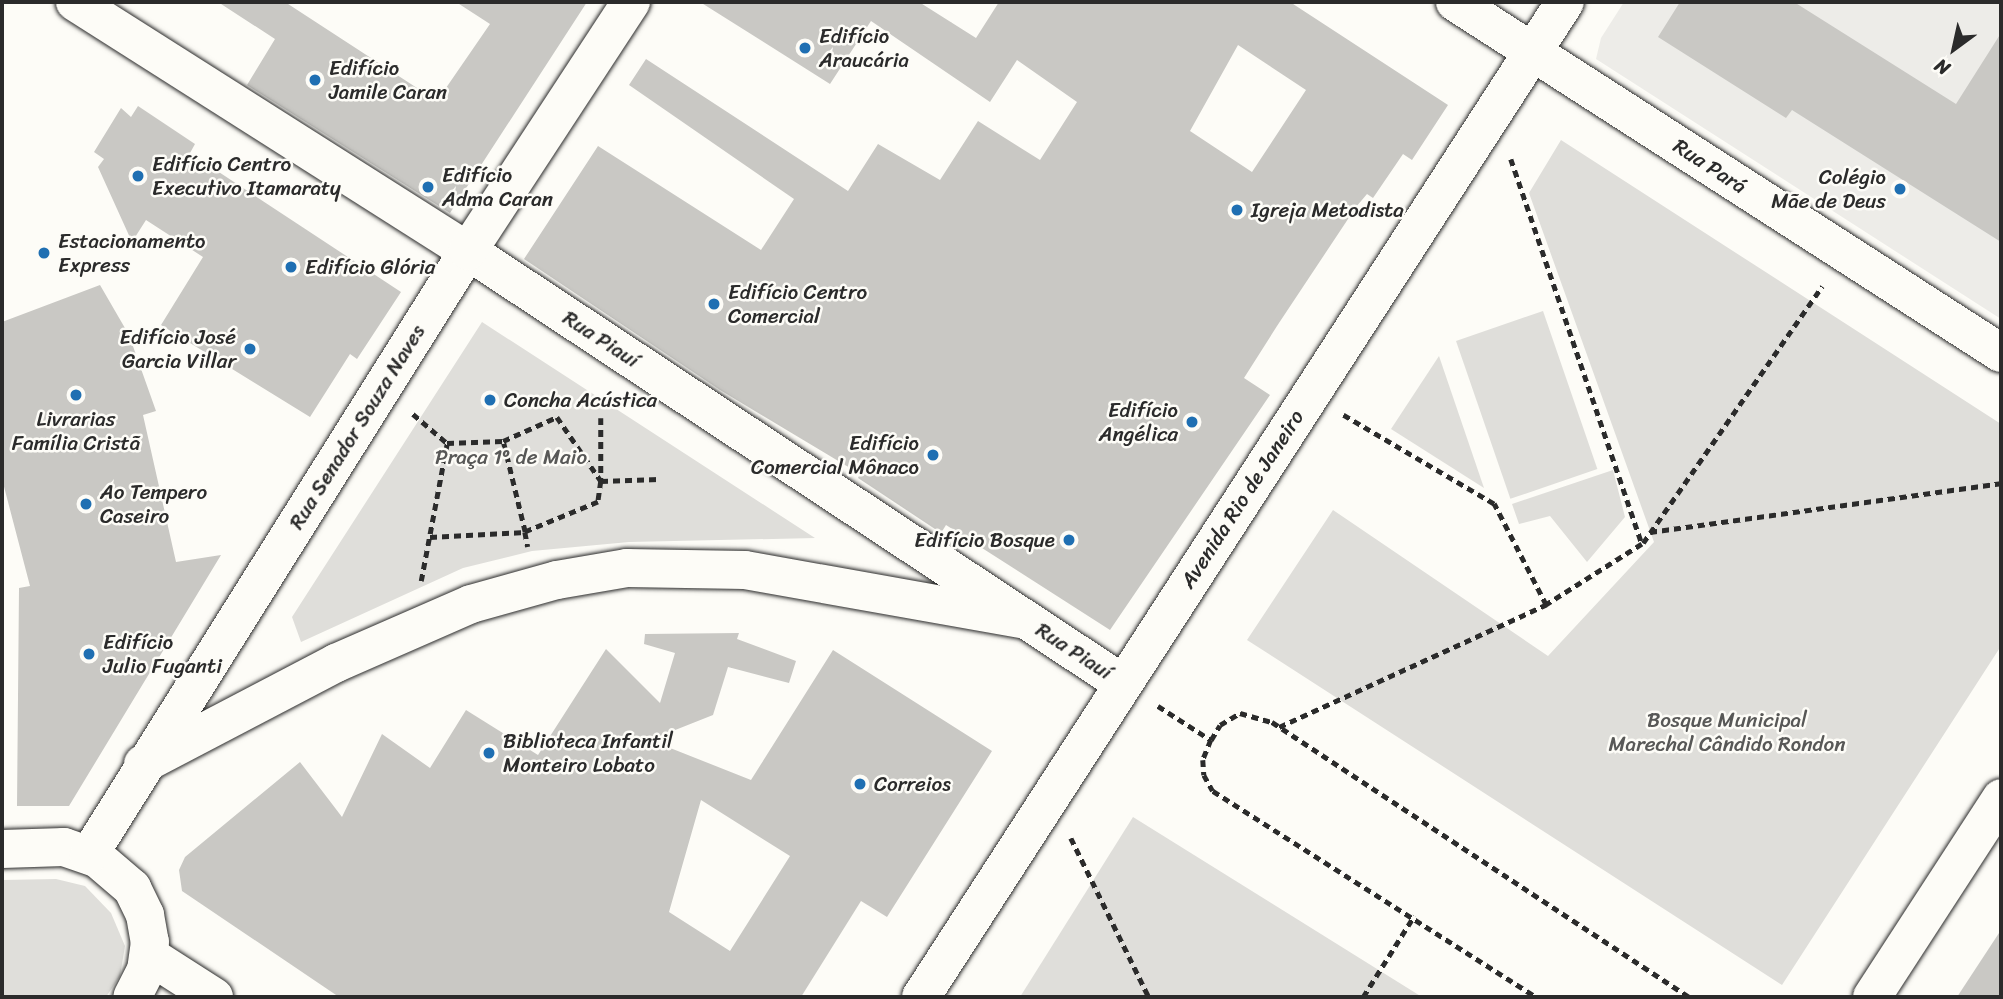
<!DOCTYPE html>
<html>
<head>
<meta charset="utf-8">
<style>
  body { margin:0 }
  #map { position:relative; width:2003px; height:999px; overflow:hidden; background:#fdfcf7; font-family:Sriracha,sans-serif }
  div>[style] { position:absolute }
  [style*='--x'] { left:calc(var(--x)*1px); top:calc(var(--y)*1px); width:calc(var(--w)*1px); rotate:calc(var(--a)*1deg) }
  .built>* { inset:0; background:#edece8 }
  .green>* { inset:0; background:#dfdeda; transform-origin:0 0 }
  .building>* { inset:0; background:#c9c8c4 }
  .path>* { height:4.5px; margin-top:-2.25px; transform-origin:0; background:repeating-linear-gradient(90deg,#2b2b2b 0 7px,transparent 0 12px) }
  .roads { filter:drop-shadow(0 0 2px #2b2b2b) drop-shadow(0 0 2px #2b2b2b) }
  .minor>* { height:38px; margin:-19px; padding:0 19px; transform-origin:19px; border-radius:19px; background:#fdfcf7 }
  .tertiary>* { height:38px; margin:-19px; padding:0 19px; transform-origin:19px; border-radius:19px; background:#fdfcf7 }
  .secondary>* { height:38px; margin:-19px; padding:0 19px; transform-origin:19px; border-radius:19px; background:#fdfcf7 }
  .dots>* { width:19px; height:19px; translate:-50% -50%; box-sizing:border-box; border:4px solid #fdfcf7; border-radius:50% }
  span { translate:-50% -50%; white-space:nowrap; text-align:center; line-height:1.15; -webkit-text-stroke:5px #fdfcf7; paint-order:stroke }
  .poi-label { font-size:21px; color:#2b2b2b }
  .left { translate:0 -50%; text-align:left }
  .right { translate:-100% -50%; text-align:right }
  .street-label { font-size:21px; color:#2b2b2b }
  .park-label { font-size:21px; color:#585857 }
  .frame { position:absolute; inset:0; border:4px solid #2b2b2b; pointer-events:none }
  .north { position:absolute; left:1919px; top:14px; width:70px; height:70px; -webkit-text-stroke:5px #fdfcf7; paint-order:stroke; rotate:213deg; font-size:19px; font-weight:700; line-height:28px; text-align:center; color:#2b2b2b }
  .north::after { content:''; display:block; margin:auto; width:24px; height:32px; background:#2b2b2b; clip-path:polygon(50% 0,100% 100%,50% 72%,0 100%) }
</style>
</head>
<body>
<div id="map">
  <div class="built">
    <div style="clip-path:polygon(1624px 2px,2001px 2px,2001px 319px,1596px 59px,1601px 38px)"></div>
  </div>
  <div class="green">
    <div style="clip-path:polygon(1561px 140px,2001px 424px,2001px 646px,1782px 985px,1247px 640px,1333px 510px,1548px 656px,1654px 542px,1529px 193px)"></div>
    <div style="left:1543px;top:311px;width:167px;height:92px;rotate:71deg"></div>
    <div style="clip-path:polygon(482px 322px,815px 538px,629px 542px,532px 551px,463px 568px,301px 642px,292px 617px)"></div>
    <div style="clip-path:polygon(1439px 356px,1484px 488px,1391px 429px)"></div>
    <div style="clip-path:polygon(1613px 470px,1625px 517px,1587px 562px,1550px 516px,1519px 524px,1512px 504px)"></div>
    <div style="clip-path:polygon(1133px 817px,1422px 997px,1020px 997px)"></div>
    <div style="clip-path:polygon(56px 879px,85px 886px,111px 913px,125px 946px,120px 976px,106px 997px,2px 997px,2px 880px)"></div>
  </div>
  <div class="building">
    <div style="clip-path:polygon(218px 2px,285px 2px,437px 101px,490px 24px,456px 2px,587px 2px,450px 213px,247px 85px,275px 39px)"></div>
    <div style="clip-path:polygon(evenodd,700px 2px,919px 2px,976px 38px,999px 2px,1290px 2px,1448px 105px,1412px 160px,1403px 154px,1373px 198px,1367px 194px,1356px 207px,1277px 326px,1244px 378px,1270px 395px,1110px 630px,946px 525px,941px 533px,858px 478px,860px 474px,720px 390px,524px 259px,598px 146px,761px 250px,794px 199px,629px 85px,646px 59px,848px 191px,878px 144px,940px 180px,978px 121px,1040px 160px,1077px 102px,1017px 60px,990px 102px,871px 21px,830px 84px,700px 2px,1238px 45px,1306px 90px,1252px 172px,1190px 131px,1238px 45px)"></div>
    <div style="clip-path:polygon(1680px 2px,1794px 2px,1956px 104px,2001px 33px,2001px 242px,1792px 110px,1786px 118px,1658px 37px)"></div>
    <div style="clip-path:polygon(138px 106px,195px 144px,190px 153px,401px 292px,357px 359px,350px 354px,310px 417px,161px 325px,203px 257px,146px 220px,132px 242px,98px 167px,104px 159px,94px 152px,121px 108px,131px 117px)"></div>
    <div style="clip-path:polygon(100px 285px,129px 335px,156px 411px,143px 415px,176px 562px,221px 555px,69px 806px,17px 806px,19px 588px,30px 586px,2px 479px,2px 322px)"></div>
    <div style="clip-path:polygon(evenodd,739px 633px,737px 639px,796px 661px,789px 683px,728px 667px,713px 715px,650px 740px,751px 780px,833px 650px,992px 751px,887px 917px,861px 901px,801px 997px,339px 997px,182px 891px,179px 870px,185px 857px,300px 762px,342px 817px,382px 734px,430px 768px,466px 710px,538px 755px,606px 649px,660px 703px,675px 653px,644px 644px,645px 634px,739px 633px,701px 800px,790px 856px,730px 951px,669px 912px,701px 800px)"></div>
    <div style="clip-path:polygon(2001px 930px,2001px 997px,1957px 997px)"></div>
  </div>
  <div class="path">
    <div style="--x:1511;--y:159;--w:407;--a:71.2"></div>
    <div style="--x:1642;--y:544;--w:114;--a:147.6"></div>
    <div style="--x:413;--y:414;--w:45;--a:40.5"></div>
    <div style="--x:601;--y:418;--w:63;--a:90"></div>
    <div style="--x:601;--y:481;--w:58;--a:-2"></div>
    <div style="--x:1650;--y:532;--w:354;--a:-7.9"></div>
    <div style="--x:430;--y:537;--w:95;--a:-3"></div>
    <div style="--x:525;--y:532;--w:94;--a:-103.6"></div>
    <div style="--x:1643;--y:543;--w:313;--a:-55.1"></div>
    <div style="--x:421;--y:581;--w:140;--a:-79.3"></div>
    <div style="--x:447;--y:443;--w:56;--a:-2"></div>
    <div style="--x:503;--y:441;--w:59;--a:-24"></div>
    <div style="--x:557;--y:417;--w:78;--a:55.5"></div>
    <div style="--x:601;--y:481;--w:21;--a:98"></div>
    <div style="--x:598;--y:502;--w:79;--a:157.7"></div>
    <div style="--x:525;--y:532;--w:15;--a:79"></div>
    <div style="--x:1158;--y:706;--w:63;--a:32.7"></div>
    <div style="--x:1211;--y:740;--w:22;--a:112"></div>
    <div style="--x:1203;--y:760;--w:15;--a:86"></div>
    <div style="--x:1204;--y:775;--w:18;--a:61"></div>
    <div style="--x:1213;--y:791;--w:383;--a:32.5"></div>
    <div style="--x:1279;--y:727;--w:294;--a:-24.6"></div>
    <div style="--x:1546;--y:605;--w:114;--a:-117.2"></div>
    <div style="--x:1494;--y:504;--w:175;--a:-149.5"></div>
    <div style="--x:1211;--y:740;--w:17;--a:-59"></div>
    <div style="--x:1220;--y:725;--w:23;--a:-31"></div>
    <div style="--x:1240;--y:713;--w:33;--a:16"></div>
    <div style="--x:1272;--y:722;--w:500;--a:33.4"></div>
    <div style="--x:1071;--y:838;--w:177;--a:63.9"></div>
    <div style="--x:1363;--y:997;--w:96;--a:-57.8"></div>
  </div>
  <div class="roads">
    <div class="minor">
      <div style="--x:143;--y:764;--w:218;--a:-27.6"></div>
      <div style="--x:336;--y:663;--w:147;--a:-23.6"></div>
      <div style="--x:471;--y:604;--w:89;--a:-15.6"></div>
      <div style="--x:557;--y:580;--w:71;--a:-9.7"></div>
      <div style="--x:627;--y:568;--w:118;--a:1"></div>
      <div style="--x:745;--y:570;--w:286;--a:10.1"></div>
    </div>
    <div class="tertiary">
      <div style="--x:75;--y:2;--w:465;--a:32.4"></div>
      <div style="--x:468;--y:251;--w:784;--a:33.45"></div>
      <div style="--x:1455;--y:2;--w:649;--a:32.74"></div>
      <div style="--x:921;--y:997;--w:1185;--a:-57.09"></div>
      <div style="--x:1872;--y:997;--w:237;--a:-57"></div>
    </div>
    <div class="secondary">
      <div style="--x:2;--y:849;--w:62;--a:-1.8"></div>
      <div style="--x:64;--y:847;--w:36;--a:19"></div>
      <div style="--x:98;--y:859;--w:45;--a:40.5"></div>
      <div style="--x:132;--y:888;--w:30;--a:64"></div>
      <div style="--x:145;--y:915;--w:27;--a:80"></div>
      <div style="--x:150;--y:942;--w:28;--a:98"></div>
      <div style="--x:146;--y:970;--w:30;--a:117"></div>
      <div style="--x:89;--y:855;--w:713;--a:-57.89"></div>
      <div style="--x:468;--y:251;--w:298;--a:-56.8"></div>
      <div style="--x:150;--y:956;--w:76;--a:32.6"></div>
    </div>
  </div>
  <div class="dots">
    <div style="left:805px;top:48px;background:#1f6fb2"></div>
    <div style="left:315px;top:80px;background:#1f6fb2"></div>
    <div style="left:138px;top:176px;background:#1f6fb2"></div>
    <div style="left:428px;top:187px;background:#1f6fb2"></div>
    <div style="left:1900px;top:189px;background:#1f6fb2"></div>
    <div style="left:1237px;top:210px;background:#1f6fb2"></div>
    <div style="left:44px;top:253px;background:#1f6fb2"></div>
    <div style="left:291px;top:267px;background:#1f6fb2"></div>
    <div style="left:714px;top:304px;background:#1f6fb2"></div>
    <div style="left:250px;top:349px;background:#1f6fb2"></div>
    <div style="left:76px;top:395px;background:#1f6fb2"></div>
    <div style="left:490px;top:400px;background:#1f6fb2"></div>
    <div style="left:1192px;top:422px;background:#1f6fb2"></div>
    <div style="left:933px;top:455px;background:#1f6fb2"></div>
    <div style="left:86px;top:504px;background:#1f6fb2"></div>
    <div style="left:1069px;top:540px;background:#1f6fb2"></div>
    <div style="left:89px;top:654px;background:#1f6fb2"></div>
    <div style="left:489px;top:753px;background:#1f6fb2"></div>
    <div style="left:860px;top:784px;background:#1f6fb2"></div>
  </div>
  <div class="poi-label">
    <span class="left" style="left:819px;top:48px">Edifício<br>Araucária</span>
    <span class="left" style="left:329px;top:80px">Edifício<br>Jamile Caran</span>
    <span class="left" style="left:152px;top:176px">Edifício Centro<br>Executivo Itamaraty</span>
    <span class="left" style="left:442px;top:187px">Edifício<br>Adma Caran</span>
    <span class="right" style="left:1886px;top:189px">Colégio<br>Mãe de Deus</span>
    <span class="left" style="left:1251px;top:210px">Igreja Metodista</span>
    <span class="left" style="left:58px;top:253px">Estacionamento<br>Express</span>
    <span class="left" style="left:305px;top:267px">Edifício Glória</span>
    <span class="left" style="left:728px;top:304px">Edifício Centro<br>Comercial</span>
    <span class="right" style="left:236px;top:349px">Edifício José<br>Garcia Villar</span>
    <span class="left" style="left:504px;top:400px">Concha Acústica</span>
    <span class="right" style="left:1178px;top:422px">Edifício<br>Angélica</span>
    <span style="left:76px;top:431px">Livrarias<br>Família Cristã</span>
    <span class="right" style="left:919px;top:455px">Edifício<br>Comercial Mônaco</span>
    <span class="left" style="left:100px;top:504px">Ao Tempero<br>Caseiro</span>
    <span class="right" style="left:1055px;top:540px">Edifício Bosque</span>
    <span class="left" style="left:103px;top:654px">Edifício<br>Julio Fuganti</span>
    <span class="left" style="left:503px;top:753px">Biblioteca Infantil<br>Monteiro Lobato</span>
    <span class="left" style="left:874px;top:784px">Correios</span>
  </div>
  <div class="street-label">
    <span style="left:1710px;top:166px;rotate:33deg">Rua Pará</span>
    <span style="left:601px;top:339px;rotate:33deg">Rua Piauí</span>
    <span style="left:357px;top:427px;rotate:-58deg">Rua Senador Souza Naves</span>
    <span style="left:1242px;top:499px;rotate:-57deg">Avenida Rio de Janeiro</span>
    <span style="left:1074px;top:651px;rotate:33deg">Rua Piauí</span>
  </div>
  <div class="park-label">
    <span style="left:511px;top:457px">Praça 1º de Maio</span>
    <span style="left:1727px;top:732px">Bosque Municipal<br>Marechal Cândido Rondon</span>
  </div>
  <div class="frame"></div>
  <div class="north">N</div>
</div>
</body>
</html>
